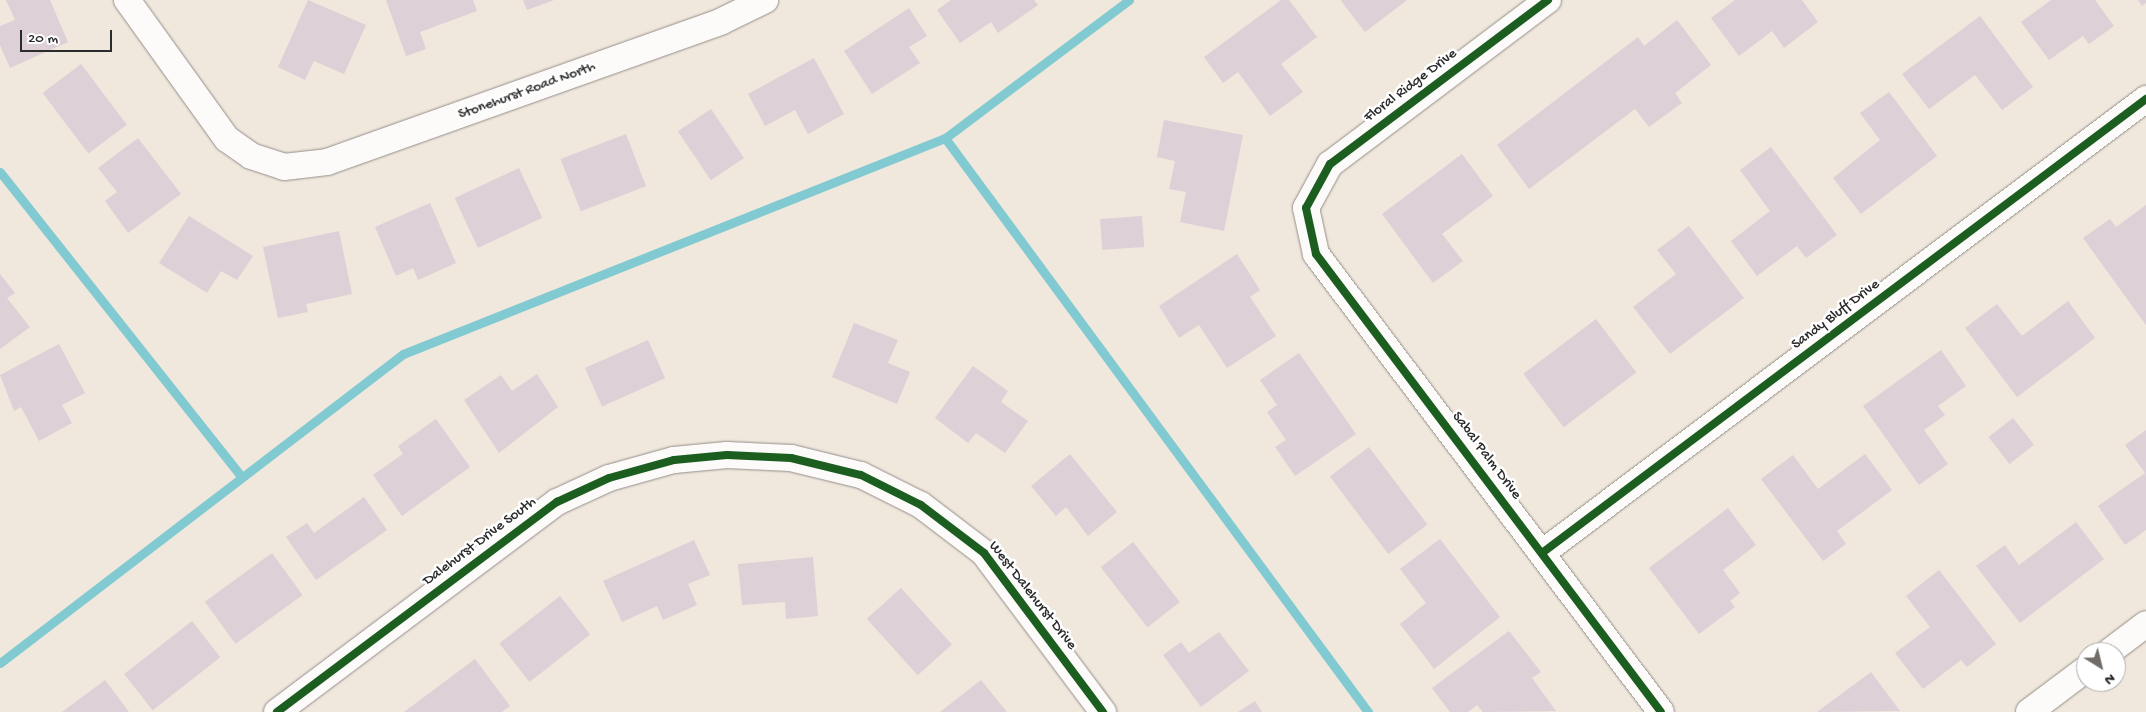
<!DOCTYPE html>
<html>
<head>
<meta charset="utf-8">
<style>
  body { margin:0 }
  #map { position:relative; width:2146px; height:712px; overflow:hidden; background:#f0e7dd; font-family:"Gochi Hand",sans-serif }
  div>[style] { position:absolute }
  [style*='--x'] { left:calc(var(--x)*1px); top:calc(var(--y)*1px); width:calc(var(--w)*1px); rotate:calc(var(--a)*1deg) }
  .stream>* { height:9px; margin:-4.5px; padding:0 4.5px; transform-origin:4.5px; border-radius:4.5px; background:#81cad1 }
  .building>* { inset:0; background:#ddd0d6; transform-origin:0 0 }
  .roads { filter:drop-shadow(0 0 1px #948f8a) drop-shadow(0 0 1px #948f8a) }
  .minor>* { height:26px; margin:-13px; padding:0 13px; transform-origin:13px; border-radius:13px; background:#fdfbfa }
  .cycleway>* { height:8px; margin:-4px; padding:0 4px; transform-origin:4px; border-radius:4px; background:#1b5e20 }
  span { translate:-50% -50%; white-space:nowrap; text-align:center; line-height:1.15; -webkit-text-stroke:5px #fff; paint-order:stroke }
  .street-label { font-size:15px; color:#2b2b2b }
  .north { position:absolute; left:2076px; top:642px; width:50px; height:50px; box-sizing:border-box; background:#fff; border:1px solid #aaa; border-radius:50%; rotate:144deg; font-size:14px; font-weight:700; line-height:20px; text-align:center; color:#2b2b2b }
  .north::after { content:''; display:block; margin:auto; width:18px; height:22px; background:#706d69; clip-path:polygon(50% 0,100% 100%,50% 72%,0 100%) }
  .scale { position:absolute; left:20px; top:30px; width:92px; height:22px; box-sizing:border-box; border:2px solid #2b2b2b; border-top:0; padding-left:6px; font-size:15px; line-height:18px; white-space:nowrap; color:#2b2b2b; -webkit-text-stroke:4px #fff; paint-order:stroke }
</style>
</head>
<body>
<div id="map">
  <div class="stream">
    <div style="--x:1129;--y:0;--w:230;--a:143.1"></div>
    <div style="--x:945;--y:138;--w:713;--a:53.61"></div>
    <div style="--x:0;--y:172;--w:389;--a:51.6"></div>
    <div style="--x:0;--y:663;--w:508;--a:-37.48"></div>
    <div style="--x:403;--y:354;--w:583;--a:-21.73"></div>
  </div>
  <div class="building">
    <div style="clip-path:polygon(6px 0,50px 0,68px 42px,10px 68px,0 45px,0 26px,15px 20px)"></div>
    <div style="clip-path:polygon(308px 0,366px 25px,344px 74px,314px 61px,305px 80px,278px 67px)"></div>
    <div style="clip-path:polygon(386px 0,473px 0,477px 11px,420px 32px,426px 49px,406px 56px)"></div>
    <div style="clip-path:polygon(523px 0,554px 0,527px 10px)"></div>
    <div style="clip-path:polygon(951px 0,1034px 0,1038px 5px,998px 33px,991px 22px,960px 43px,937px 10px)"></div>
    <div style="clip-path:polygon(1281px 0,1289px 0,1317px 37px,1281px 64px,1303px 92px,1270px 116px,1238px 72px,1223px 83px,1204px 57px)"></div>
    <div style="clip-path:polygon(1407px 0,1365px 32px,1341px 1px,1342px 0)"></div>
    <div style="clip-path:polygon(1735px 0,1802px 0,1818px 22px,1784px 48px,1772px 31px,1739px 56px,1711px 18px)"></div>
    <div style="clip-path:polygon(2051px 0,2095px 0,2114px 26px,2089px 44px,2083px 36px,2049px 60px,2021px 22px)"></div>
    <div style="clip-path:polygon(2138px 0,2146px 0,2146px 3px,2142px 6px)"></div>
    <div style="clip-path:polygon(909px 8px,927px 36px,909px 47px,920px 63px,872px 94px,844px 51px)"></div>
    <div style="clip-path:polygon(1980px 16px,2033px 87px,2002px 110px,1975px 75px,1929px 109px,1902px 74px)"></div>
    <div style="clip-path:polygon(1677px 20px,1711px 65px,1675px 93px,1682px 103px,1649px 127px,1635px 109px,1529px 189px,1497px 145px,1638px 37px,1644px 46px)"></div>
    <div style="clip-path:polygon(814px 58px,844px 114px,808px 134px,795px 110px,765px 126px,748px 94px)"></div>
    <div style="left:81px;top:64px;width:76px;height:48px;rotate:53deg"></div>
    <div style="clip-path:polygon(1889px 92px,1937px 156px,1861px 214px,1833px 178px,1880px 140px,1860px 113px)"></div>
    <div style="left:711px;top:109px;width:59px;height:40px;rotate:56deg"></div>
    <div style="clip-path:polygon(1164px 120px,1243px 135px,1224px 231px,1180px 222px,1186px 192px,1169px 189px,1175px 161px,1157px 157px)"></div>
    <div style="left:626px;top:134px;width:56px;height:70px;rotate:69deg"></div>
    <div style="clip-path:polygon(138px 138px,181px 194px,128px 233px,105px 201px,117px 192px,98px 168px)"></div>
    <div style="clip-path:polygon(1771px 147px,1837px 235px,1806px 258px,1797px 246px,1757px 276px,1731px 241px,1770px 211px,1740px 170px)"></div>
    <div style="clip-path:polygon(1462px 154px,1493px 196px,1442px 234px,1463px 261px,1433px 283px,1382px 214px)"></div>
    <div style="left:519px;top:168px;width:55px;height:71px;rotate:65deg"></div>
    <div style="clip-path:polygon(430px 203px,456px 263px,418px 280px,413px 268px,396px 276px,375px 227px)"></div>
    <div style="clip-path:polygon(2146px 205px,2146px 325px,2083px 238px,2110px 219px,2116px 227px)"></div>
    <div style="clip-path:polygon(189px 216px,253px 256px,237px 280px,221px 271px,207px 293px,159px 263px)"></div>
    <div style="left:1142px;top:216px;width:31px;height:42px;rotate:86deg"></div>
    <div style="clip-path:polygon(1689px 226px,1744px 298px,1670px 354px,1633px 307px,1676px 274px,1657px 250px)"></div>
    <div style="clip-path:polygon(339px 231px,352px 294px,306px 304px,308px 312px,278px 318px,263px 247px)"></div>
    <div style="clip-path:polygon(1237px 254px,1260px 290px,1250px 297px,1276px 336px,1227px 368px,1199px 325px,1179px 338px,1159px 306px)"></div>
    <div style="clip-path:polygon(0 274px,15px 293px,7px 298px,30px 327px,0 349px)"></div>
    <div style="clip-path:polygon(2068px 301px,2095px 338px,2017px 397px,1965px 328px,1997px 304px,2022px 336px)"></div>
    <div style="left:1596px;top:319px;width:67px;height:91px;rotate:53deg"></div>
    <div style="clip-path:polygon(854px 323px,898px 340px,888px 363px,910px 372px,897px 404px,832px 377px)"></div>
    <div style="left:648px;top:340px;width:42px;height:69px;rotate:66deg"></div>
    <div style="clip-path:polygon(59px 344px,85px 393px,62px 405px,72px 423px,39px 441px,21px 407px,14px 411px,0 375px)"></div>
    <div style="clip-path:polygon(1941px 350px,1966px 386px,1938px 406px,1945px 415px,1924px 430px,1948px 464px,1919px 485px,1863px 406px)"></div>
    <div style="clip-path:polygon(1299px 353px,1356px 434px,1295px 476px,1275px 447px,1286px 440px,1267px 412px,1277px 405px,1260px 380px)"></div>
    <div style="clip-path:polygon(973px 366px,1008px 391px,1001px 402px,1028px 421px,1005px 453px,976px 433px,968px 443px,935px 418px)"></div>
    <div style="clip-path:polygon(537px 374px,558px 407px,499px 453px,464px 400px,501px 375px,512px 391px)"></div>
    <div style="left:2013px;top:418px;width:34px;height:31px;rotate:52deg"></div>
    <div style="clip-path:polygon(436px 419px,470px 467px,402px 516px,373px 475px,403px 454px,398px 446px)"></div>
    <div style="clip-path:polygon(2146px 430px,2146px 530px,2125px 545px,2098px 506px,2145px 473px,2125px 445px)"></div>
    <div style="left:1369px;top:447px;width:97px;height:49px;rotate:53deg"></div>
    <div style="clip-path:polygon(1070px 454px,1117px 512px,1088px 536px,1066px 507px,1056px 516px,1031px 486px)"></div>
    <div style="clip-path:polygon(1865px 454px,1892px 490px,1837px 531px,1846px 544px,1823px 561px,1761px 479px,1793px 455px,1818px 489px)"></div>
    <div style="clip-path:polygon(364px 497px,387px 530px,316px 580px,286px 537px,307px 523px,314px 533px)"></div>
    <div style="clip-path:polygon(1728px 508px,1756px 545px,1723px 570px,1740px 593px,1730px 601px,1735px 607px,1699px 634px,1649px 568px)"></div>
    <div style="clip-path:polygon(2076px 522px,2104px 559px,2020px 623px,1976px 566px,2005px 545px,2019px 565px)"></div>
    <div style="clip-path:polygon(1440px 539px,1500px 617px,1434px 669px,1400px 624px,1426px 603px,1400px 569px)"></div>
    <div style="clip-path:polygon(694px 540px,710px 575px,688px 584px,697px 605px,663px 620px,657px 606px,622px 622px,603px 581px)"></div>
    <div style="left:1133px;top:542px;width:76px;height:41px;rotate:52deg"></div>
    <div style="left:272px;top:553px;width:52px;height:83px;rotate:54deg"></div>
    <div style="clip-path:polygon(813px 557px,818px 616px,786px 619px,785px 602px,742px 605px,738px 564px)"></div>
    <div style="clip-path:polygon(1939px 570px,1996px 644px,1967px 667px,1961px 660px,1923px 689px,1895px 653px,1930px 627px,1906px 596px)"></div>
    <div style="left:901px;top:588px;width:76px;height:46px;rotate:48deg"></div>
    <div style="left:560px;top:596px;width:49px;height:77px;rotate:52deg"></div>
    <div style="left:192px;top:621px;width:46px;height:86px;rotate:52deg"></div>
    <div style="clip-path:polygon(1509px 631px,1541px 672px,1532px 678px,1556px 711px,1483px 712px,1477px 705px,1468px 712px,1450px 712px,1432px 688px)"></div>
    <div style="clip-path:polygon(1219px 632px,1249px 671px,1201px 707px,1163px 655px,1181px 642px,1189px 653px)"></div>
    <div style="clip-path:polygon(475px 659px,510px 706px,502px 712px,404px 712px)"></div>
    <div style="clip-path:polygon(1871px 672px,1900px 711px,1817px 712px)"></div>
    <div style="clip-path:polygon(105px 680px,129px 712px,62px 712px)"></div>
    <div style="clip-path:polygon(981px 680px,1007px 712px,940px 712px)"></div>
    <div style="clip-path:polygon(1255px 701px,1262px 712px,1238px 712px)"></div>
  </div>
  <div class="roads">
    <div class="minor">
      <div style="--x:127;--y:0;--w:171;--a:54.3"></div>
      <div style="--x:227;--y:139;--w:29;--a:35"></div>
      <div style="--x:251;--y:156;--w:35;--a:18"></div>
      <div style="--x:284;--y:167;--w:43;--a:-6.6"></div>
      <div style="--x:327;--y:162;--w:419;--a:-19.6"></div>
      <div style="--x:722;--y:21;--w:48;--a:-26"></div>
      <div style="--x:1548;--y:0;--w:273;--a:143"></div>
      <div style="--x:1330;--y:164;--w:50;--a:118.6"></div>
      <div style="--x:1306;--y:208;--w:47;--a:77.7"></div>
      <div style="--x:1316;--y:254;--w:573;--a:53.01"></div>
      <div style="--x:1542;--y:553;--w:756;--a:-36.93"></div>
      <div style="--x:2109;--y:652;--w:46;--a:-37.1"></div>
      <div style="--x:277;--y:712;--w:350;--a:-36.9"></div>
      <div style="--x:557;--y:502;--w:57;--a:-24.8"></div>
      <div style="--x:609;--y:478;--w:67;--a:-15.5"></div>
      <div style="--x:674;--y:460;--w:53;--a:-5.4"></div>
      <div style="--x:727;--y:455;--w:64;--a:2.7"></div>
      <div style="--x:791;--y:458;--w:72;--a:13.7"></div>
      <div style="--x:861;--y:475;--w:67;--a:26.6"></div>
      <div style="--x:921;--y:505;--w:79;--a:37.3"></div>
      <div style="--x:984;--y:553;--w:199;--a:53.2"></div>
      <div style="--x:2029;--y:712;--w:71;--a:-37"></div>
    </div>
  </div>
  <div class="cycleway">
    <div style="--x:1548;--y:0;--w:273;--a:143"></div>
    <div style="--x:1330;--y:164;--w:50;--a:118.6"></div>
    <div style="--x:1306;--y:208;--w:47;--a:77.7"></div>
    <div style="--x:1316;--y:254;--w:573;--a:53.01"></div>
    <div style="--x:1542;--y:553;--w:756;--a:-36.93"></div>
    <div style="--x:277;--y:712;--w:350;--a:-36.9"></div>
    <div style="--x:557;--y:502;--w:57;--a:-24.8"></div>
    <div style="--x:609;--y:478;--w:67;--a:-15.5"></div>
    <div style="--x:674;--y:460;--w:53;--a:-5.4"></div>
    <div style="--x:727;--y:455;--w:64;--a:2.7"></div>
    <div style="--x:791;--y:458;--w:72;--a:13.7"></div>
    <div style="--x:861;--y:475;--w:67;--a:26.6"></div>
    <div style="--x:921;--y:505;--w:79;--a:37.3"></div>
    <div style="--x:984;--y:553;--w:199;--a:53.2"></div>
  </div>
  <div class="street-label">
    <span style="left:1411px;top:86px;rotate:-37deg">Floral Ridge Drive</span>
    <span style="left:527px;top:91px;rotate:-20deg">Stonehurst Road North</span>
    <span style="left:1836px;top:315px;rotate:-37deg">Sandy Bluff Drive</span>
    <span style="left:1486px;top:456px;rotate:53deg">Sabal Palm Drive</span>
    <span style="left:480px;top:542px;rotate:-37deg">Dalehurst Drive South</span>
    <span style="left:1032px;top:596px;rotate:52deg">West Dalehurst Drive</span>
  </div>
  <div class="north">N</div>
  <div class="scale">20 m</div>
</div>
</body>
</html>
